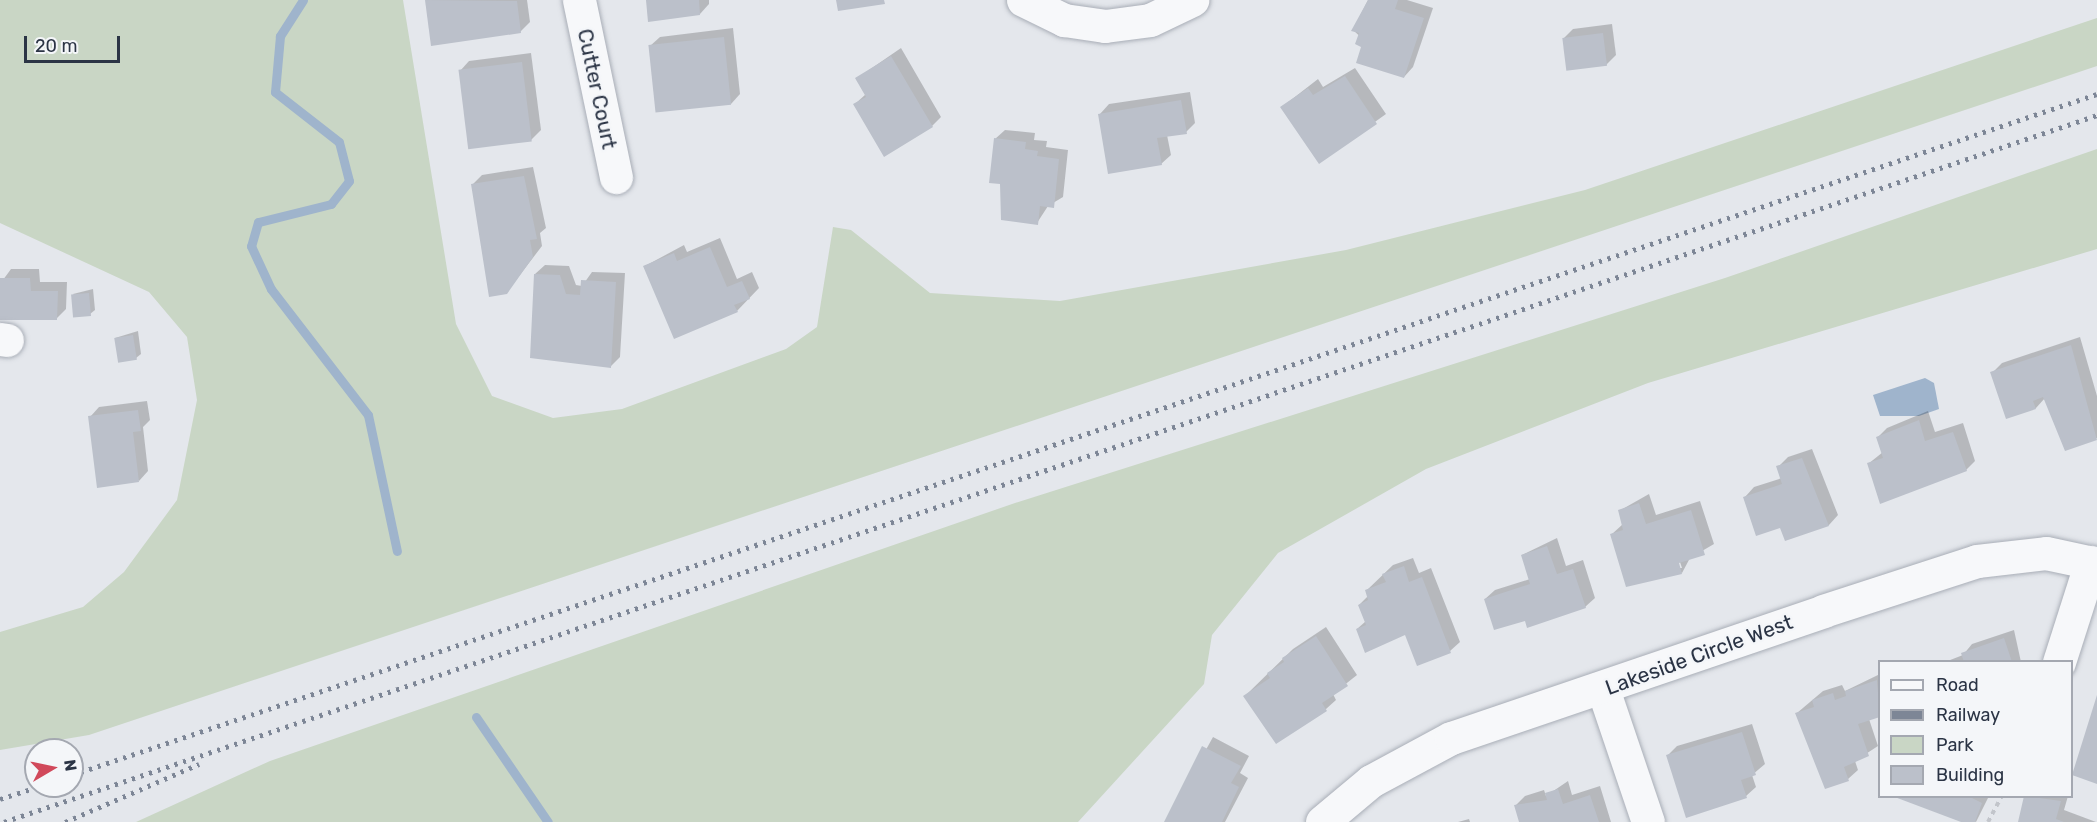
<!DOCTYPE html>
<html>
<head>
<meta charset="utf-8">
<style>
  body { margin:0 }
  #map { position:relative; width:2097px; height:822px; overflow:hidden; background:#e4e7ec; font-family:Rubik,sans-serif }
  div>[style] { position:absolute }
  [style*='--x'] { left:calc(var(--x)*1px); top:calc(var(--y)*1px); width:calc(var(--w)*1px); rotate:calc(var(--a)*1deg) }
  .green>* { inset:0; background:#c9d6c5 }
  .water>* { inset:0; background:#9fb4cc }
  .shadow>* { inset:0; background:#0003 }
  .stream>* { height:9px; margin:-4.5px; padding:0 4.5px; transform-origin:4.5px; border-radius:4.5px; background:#9fb4cc }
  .building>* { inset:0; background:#bbc0ca; transform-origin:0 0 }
  .path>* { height:4px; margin-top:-2px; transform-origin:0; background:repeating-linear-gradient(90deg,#c2c5cb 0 4.5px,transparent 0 9px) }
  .roads { filter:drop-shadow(0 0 2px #a9aeb7) drop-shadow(0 0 2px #a9aeb7) }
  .minor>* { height:33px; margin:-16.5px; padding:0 16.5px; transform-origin:16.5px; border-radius:16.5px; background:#f7f8fa }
  .rail>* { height:4.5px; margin-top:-2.25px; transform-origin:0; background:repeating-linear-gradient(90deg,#7d8696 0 3px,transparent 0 9px) }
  span { translate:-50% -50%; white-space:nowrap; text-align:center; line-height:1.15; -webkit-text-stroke:5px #f4f6f9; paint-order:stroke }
  .street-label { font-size:21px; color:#2b3445 }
  .legend { position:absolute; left:1878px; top:660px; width:195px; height:138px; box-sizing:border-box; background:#f4f6f9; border:2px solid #a4a8b1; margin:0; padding:8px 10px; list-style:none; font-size:18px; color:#2b3445 }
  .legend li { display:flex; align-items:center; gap:12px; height:30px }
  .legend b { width:30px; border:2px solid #a4a8b1 }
  .north { position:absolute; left:24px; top:738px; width:60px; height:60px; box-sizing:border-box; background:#f4f6f9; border:2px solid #a4a8b1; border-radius:50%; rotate:81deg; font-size:16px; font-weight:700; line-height:24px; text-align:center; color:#2b3445 }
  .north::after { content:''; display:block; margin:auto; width:21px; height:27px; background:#d1495b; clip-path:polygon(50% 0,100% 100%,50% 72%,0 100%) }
  .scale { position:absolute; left:24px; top:36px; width:96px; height:27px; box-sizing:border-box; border:3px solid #2b3445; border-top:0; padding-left:8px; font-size:18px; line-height:21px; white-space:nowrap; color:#2b3445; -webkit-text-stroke:4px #f4f6f9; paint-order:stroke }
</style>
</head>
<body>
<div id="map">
  <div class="green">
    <div style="clip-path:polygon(0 0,403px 0,456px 324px,492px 396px,553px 418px,622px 409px,786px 349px,817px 327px,833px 227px,851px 230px,930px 293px,1060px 301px,1346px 250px,1585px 190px,2097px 18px,2097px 66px,89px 735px,0 750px,0 632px,83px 607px,124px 572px,177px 500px,197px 400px,187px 337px,149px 292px,0 223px)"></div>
    <div style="clip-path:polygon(2097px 149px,2097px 249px,1648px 383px,1426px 469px,1278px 553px,1212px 635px,1204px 684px,1078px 822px,136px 822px,270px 761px,1015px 503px,1725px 278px)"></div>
  </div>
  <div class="water">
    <div style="clip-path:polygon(1925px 378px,1934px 383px,1939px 409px,1919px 416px,1880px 416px,1873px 395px)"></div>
  </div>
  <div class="shadow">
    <div style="clip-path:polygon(426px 0,527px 0,530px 22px,520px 32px,432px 44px)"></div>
    <div style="clip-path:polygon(647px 0,709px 0,709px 4px,700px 14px)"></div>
    <div style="clip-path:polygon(1368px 0,1407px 0,1433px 8px,1413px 67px,1404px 77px,1353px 30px)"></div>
    <div style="clip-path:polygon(1612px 24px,1616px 55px,1606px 65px,1564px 38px,1573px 29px)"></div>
    <div style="clip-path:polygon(733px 28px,740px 94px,731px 104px,650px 46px,660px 37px)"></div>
    <div style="clip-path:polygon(901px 48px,941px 117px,932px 126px,855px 104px,866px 94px,856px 79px)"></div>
    <div style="clip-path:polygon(531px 53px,541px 130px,531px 140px,460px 71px,469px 61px)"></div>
    <div style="clip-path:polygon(1355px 68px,1386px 114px,1319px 162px,1282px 107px,1318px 79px,1323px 87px)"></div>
    <div style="clip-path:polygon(1190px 92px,1195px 123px,1186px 132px,1167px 135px,1171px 155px,1161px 164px,1100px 114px,1109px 104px)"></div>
    <div style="clip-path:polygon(1005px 130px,1035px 133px,1034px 140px,1047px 141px,1046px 147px,1068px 150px,1063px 197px,1048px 206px,1037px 223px,1001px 183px,995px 139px)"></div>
    <div style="clip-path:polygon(533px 167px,546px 228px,540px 233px,542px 246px,506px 293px,472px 185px,482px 175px)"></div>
    <div style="clip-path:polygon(720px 238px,737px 279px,752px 272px,759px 288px,737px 311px,645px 266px,684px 245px,687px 252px)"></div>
    <div style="clip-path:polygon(545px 265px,569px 266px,576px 285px,582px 286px,592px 272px,625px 273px,620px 357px,611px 366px,535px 274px)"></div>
    <div style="clip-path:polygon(11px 269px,39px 269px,40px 282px,67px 282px,66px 309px,57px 318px,0 319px,0 284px)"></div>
    <div style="clip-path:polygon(93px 289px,95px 310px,90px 314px,73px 294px)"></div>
    <div style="clip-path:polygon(138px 331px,141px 354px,136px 358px,115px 338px)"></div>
    <div style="clip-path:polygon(2080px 337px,2097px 396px,2097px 438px,2066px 449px,2045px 398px,2036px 408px,2007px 417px,1992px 373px,2002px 363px)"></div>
    <div style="clip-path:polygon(147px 401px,150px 420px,143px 427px,148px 471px,139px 481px,90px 417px,99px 407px)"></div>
    <div style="clip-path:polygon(1928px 411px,1935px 432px,1963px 423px,1975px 461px,1966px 470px,1868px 464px,1883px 452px,1878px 437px,1887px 428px)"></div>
    <div style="clip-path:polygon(1812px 449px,1838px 515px,1829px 525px,1786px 539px,1781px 526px,1745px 497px,1754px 487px,1782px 478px,1778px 467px,1788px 457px)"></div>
    <div style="clip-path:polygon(evenodd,1649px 494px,1656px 515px,1700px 501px,1714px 544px,1690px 558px,1682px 573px,1612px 534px,1623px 524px,1619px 511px,1649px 494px,1678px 556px,1682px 568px,1679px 568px,1678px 556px)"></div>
    <div style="clip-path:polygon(1557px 538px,1566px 566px,1583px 560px,1595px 598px,1585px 607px,1526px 619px,1485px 599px,1495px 590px,1530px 579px,1522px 555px)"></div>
    <div style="clip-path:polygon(1413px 558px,1419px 573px,1431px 568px,1460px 642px,1450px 651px,1406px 633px,1357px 629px,1366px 621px,1359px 605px,1368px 596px,1366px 591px,1393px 565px)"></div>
    <div style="clip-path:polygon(1326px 627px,1357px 675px,1333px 694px,1336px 700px,1326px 709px,1276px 742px,1245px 696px,1293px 649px)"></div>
    <div style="clip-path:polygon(2014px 630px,2021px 662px,1945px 662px,1963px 655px,1972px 644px)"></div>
    <div style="clip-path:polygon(1880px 674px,1880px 716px,1869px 719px,1878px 746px,1855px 761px,1858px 770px,1848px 779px,1797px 713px,1823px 691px,1842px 685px,1845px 691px)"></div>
    <div style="clip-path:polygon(1752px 724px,1765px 764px,1752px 775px,1756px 787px,1746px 796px,1667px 756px,1677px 746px)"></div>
    <div style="clip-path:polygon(1213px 737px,1249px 756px,1240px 773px,1248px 778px,1225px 822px,1166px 822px)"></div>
    <div style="clip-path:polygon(1568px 781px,1572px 795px,1600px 786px,1611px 822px,1522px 822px,1515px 806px,1525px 796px,1544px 790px,1546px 796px)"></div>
    <div style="clip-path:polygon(1896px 796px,1989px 796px,1976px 822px)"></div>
    <div style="clip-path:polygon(2026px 796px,2068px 796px,2064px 810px,2096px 822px,2020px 822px)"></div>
    <div style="clip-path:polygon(1469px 819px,1470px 822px,1458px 822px)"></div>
  </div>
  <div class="stream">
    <div style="--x:303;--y:0;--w:43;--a:122.6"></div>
    <div style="--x:280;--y:36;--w:56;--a:95.1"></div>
    <div style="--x:275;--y:92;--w:81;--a:38"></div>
    <div style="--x:339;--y:142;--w:40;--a:75.6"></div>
    <div style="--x:349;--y:181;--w:29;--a:128"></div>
    <div style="--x:331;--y:204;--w:75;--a:166.1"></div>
    <div style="--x:258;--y:222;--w:25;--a:106"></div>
    <div style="--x:251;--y:246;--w:47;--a:65.1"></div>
    <div style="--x:271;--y:289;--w:159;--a:52.4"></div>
    <div style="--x:368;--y:415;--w:139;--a:78"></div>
    <div style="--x:476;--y:717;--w:127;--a:55.6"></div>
  </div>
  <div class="building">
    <div style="clip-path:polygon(425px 0,517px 1px,521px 33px,431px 46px)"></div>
    <div style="clip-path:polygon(646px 0,699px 0,700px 15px,648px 22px)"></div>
    <div style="clip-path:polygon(836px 0,884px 0,885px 4px,838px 11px)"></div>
    <div style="clip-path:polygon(1368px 0,1398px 0,1395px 9px,1424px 18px,1404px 78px,1356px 63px,1361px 47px,1355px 44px,1359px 33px,1351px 31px)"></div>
    <div style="left:1603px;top:33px;width:33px;height:41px;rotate:83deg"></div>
    <div style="left:724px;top:37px;width:68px;height:76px;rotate:84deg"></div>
    <div style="clip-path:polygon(891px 56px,933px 127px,884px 157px,853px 104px,866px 97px,855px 78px)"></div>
    <div style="left:522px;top:62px;width:80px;height:64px;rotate:83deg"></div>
    <div style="clip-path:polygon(1345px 76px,1377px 124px,1319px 164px,1280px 107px,1308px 88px,1313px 95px)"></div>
    <div style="clip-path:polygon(1181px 100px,1187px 134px,1157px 138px,1162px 165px,1108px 174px,1098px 114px)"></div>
    <div style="clip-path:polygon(994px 138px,1026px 142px,1025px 149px,1038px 151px,1037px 156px,1059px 159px,1054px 208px,1040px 206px,1038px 225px,1001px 220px,1000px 184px,989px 183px)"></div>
    <div style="clip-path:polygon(524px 176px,537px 239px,530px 240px,533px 257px,507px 294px,489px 297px,471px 184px)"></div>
    <div style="clip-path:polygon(710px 247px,727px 287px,742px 281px,750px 299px,734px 305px,738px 312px,674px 339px,643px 266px,674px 253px,677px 261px)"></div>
    <div style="clip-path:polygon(534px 274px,560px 275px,566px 294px,580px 295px,581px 280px,616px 282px,611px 368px,530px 358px)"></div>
    <div style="clip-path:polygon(0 278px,30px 278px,31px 291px,58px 291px,57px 320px,0 320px)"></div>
    <div style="left:89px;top:293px;width:23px;height:18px;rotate:85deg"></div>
    <div style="left:133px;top:335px;width:25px;height:19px;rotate:81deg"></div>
    <div style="clip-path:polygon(2071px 345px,2097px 440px,2065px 451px,2043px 397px,2033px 401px,2036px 409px,2006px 419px,1990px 372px)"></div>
    <div style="clip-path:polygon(138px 410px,141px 431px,133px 432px,139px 482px,97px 488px,88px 416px)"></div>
    <div style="clip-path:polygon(1919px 420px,1925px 441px,1953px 432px,1967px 471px,1880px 504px,1867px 463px,1883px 458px,1876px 437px)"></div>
    <div style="clip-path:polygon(1802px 458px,1829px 526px,1785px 541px,1780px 528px,1756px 536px,1743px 497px,1782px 484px,1776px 466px)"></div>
    <div style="clip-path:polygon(1639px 503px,1646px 524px,1691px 510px,1705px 555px,1679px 563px,1682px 574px,1626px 587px,1610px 534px,1623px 530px,1618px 510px)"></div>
    <div style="clip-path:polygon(1547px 546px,1557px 574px,1573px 569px,1586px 608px,1527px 628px,1525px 621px,1494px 630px,1484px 599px,1530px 584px,1521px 555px)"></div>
    <div style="clip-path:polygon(1404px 566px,1409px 582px,1422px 577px,1451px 653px,1417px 666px,1405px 635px,1365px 653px,1356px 629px,1366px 625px,1358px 605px,1368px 600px,1365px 590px,1386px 582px,1382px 574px)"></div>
    <div style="clip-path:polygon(1316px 636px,1348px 686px,1322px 703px,1327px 711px,1276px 744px,1243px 696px,1270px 678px,1267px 673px,1284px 662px,1282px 658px)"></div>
    <div style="clip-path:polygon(2004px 638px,2012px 662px,1964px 662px,1961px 653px)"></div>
    <div style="clip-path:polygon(1877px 680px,1880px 717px,1858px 724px,1869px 756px,1844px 767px,1849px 781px,1825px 789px,1795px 713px,1814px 707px,1812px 700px,1833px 693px,1835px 700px,1846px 696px,1845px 691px)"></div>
    <div style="clip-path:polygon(2097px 695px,2097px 784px,2072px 775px)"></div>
    <div style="clip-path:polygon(1742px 732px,1756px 775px,1741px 780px,1747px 798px,1686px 818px,1666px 755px)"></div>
    <div style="clip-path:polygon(1202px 746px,1241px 766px,1231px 783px,1239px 787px,1222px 822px,1164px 822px)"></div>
    <div style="clip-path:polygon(1558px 789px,1563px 804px,1590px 795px,1599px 822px,1519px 822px,1514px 805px,1547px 800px,1545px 793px)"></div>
    <div style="clip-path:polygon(1892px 796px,1968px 796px,1982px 803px,1975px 822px,1961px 822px)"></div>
    <div style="clip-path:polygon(2024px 796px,2061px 801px,2056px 819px,2064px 822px,2018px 822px)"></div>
  </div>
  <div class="path">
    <div style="--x:1988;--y:822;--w:30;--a:-62"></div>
  </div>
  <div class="roads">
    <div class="minor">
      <div style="--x:579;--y:0;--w:181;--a:78.2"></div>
      <div style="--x:1023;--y:0;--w:46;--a:26"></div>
      <div style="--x:1064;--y:20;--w:41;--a:8.3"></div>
      <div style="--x:1105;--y:26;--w:45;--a:-7.6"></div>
      <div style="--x:1150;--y:20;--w:47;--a:-25.5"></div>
      <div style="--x:0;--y:339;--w:7;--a:8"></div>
      <div style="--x:2059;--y:662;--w:105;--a:-72.3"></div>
      <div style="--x:1603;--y:689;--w:140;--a:71.3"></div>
      <div style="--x:1322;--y:822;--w:64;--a:-39.9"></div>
      <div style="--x:1371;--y:781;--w:91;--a:-28.3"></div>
      <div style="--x:1451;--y:738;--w:393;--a:-18.8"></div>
      <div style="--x:1823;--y:611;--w:162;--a:-18"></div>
      <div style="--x:1977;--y:561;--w:69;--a:-6.6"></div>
      <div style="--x:2046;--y:553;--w:52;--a:12.2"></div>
    </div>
  </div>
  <div class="rail">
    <div style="--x:72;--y:775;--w:2136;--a:-18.59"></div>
    <div style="--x:0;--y:799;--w:42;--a:-18"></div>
    <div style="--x:4;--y:822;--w:2209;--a:-18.66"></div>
    <div style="--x:65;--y:822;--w:146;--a:-23.4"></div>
  </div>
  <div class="street-label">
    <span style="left:597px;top:89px;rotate:78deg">Cutter Court</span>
    <span style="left:1699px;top:655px;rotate:-20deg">Lakeside Circle West</span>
  </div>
  <ul class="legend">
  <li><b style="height:8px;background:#f7f8fa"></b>Road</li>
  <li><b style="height:8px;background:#7d8696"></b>Railway</li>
  <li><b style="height:16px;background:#c9d6c5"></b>Park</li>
  <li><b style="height:16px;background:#bbc0ca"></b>Building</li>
  </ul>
  <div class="north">N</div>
  <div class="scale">20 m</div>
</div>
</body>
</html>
